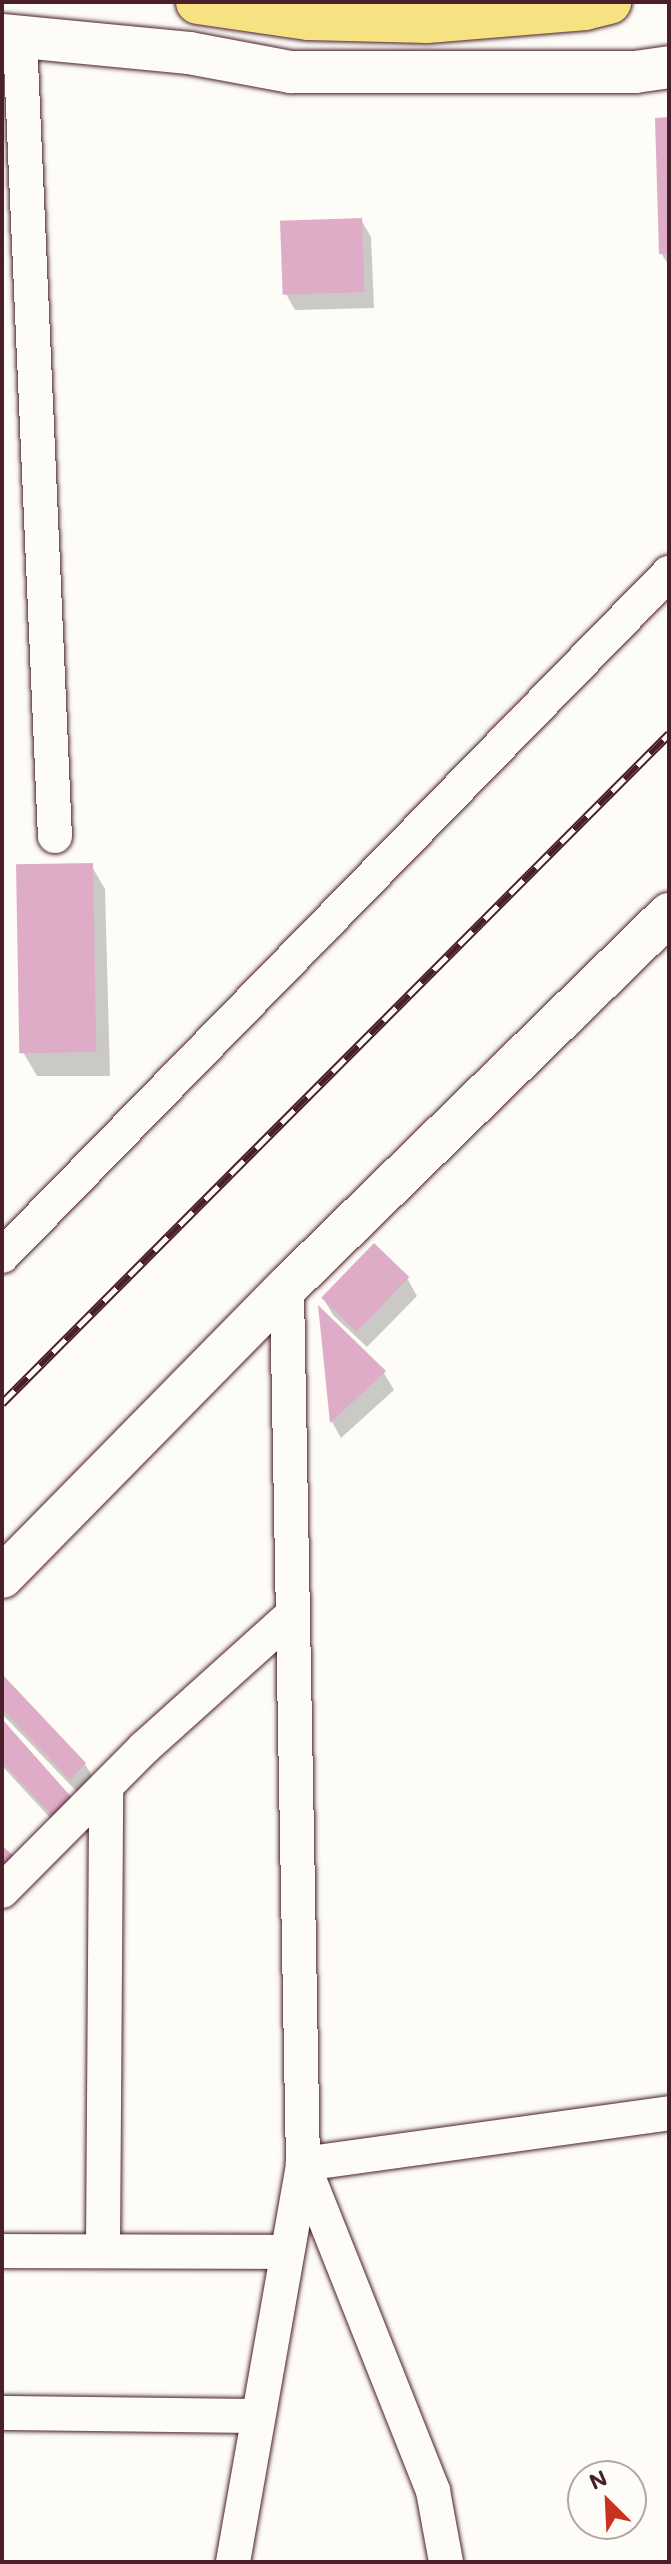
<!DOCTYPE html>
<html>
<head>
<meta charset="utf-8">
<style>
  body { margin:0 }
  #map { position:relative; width:671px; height:2564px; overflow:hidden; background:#fdfcf7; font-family:Mali,sans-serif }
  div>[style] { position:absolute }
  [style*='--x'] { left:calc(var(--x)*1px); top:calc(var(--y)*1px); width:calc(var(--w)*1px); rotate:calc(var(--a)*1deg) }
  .shadow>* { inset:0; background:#0003 }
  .building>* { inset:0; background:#dfacc8; transform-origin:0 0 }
  .roads { filter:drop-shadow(0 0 2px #4a1f2b) drop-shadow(0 0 2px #4a1f2b) }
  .minor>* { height:34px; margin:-17px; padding:0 17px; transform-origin:17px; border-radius:17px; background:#fdfcf7 }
  .tertiary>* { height:42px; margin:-21px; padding:0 21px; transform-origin:21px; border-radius:21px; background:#fdfcf7 }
  .primary>* { height:44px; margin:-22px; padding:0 22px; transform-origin:22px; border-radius:22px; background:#f7e281 }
  .rail>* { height:9px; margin-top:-4.5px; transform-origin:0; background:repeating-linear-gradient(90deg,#fdfcf7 0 18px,#4a1f2b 0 36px); box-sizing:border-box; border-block:2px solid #4a1f2b }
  span { translate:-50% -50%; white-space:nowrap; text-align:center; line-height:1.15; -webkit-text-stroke:6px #fdfcf7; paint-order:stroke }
  .frame { position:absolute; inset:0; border:4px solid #4a1f2b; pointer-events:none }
  .north { position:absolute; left:567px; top:2460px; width:80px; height:80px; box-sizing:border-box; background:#fdfcf7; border:2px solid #b5a4a5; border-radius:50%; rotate:336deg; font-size:22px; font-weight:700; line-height:32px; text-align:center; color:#4a1f2b }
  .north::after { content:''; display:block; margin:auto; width:28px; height:36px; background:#c8321e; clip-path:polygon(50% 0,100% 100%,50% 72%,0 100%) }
</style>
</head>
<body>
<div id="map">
  <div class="shadow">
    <div style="clip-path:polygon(669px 119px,669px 266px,661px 253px)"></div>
    <div style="clip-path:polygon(361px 220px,371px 237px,374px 308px,295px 310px,285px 292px)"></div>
    <div style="clip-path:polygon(91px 865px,105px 889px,110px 1076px,37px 1076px,23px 1052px)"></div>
    <div style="clip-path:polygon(407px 1278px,417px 1296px,367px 1347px,333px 1315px,323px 1298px)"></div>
    <div style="clip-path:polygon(320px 1310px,384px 1373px,394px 1390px,341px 1438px,332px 1422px)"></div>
    <div style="clip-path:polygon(2px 1677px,85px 1764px,95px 1781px,81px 1796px,2px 1714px)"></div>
    <div style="clip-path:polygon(2px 1722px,65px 1834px,2px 1766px)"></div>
  </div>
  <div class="building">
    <div style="clip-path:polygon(669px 117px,669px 253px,659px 254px,655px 118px)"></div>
    <div style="left:362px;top:218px;width:74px;height:82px;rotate:88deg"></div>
    <div style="left:93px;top:863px;width:189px;height:77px;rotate:89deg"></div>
    <div style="left:374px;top:1243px;width:49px;height:76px;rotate:44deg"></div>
    <div style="clip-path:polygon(318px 1305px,386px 1371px,330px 1423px)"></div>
    <div style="clip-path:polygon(2px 1674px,86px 1763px,70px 1780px,2px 1709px)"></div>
    <div style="clip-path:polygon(2px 1719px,74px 1800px,54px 1818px,2px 1762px)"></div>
    <div style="clip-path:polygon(2px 1846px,15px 1857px,2px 1870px)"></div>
  </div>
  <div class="roads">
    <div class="minor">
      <div style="--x:20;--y:39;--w:798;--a:87.49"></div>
      <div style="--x:2;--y:1256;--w:955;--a:-45.68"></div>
      <div style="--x:2;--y:1891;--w:202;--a:-45.2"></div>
      <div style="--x:144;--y:1748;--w:200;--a:-42"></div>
      <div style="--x:303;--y:2164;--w:352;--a:68.3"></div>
      <div style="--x:433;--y:2491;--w:72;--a:79.6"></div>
      <div style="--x:303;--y:2164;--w:370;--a:-7.9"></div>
      <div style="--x:103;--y:2249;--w:462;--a:-89.6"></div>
      <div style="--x:2;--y:2251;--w:285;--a:0.2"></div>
      <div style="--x:2;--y:2413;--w:256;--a:0.7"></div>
      <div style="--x:233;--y:2562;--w:404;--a:-80"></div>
      <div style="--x:303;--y:2164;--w:877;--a:-91.05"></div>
    </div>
    <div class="tertiary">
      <div style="--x:2;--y:35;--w:188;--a:5.5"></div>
      <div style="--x:189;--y:53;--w:104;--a:10.6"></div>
      <div style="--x:291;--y:72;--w:344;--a:0"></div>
      <div style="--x:635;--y:72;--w:34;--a:-8"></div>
      <div style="--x:2;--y:1577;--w:407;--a:-45.5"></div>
      <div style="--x:287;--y:1287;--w:534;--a:-44.32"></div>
    </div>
    <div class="primary">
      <div style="--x:198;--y:2;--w:111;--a:8.3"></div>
      <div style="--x:308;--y:18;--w:119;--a:1.4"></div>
      <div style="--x:427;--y:21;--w:159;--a:-4.7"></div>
      <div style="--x:585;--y:8;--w:25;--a:-14"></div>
    </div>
  </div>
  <div class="rail">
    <div style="--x:2;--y:1403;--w:945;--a:-45.09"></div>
  </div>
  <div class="frame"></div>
  <div class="north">N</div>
</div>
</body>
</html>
